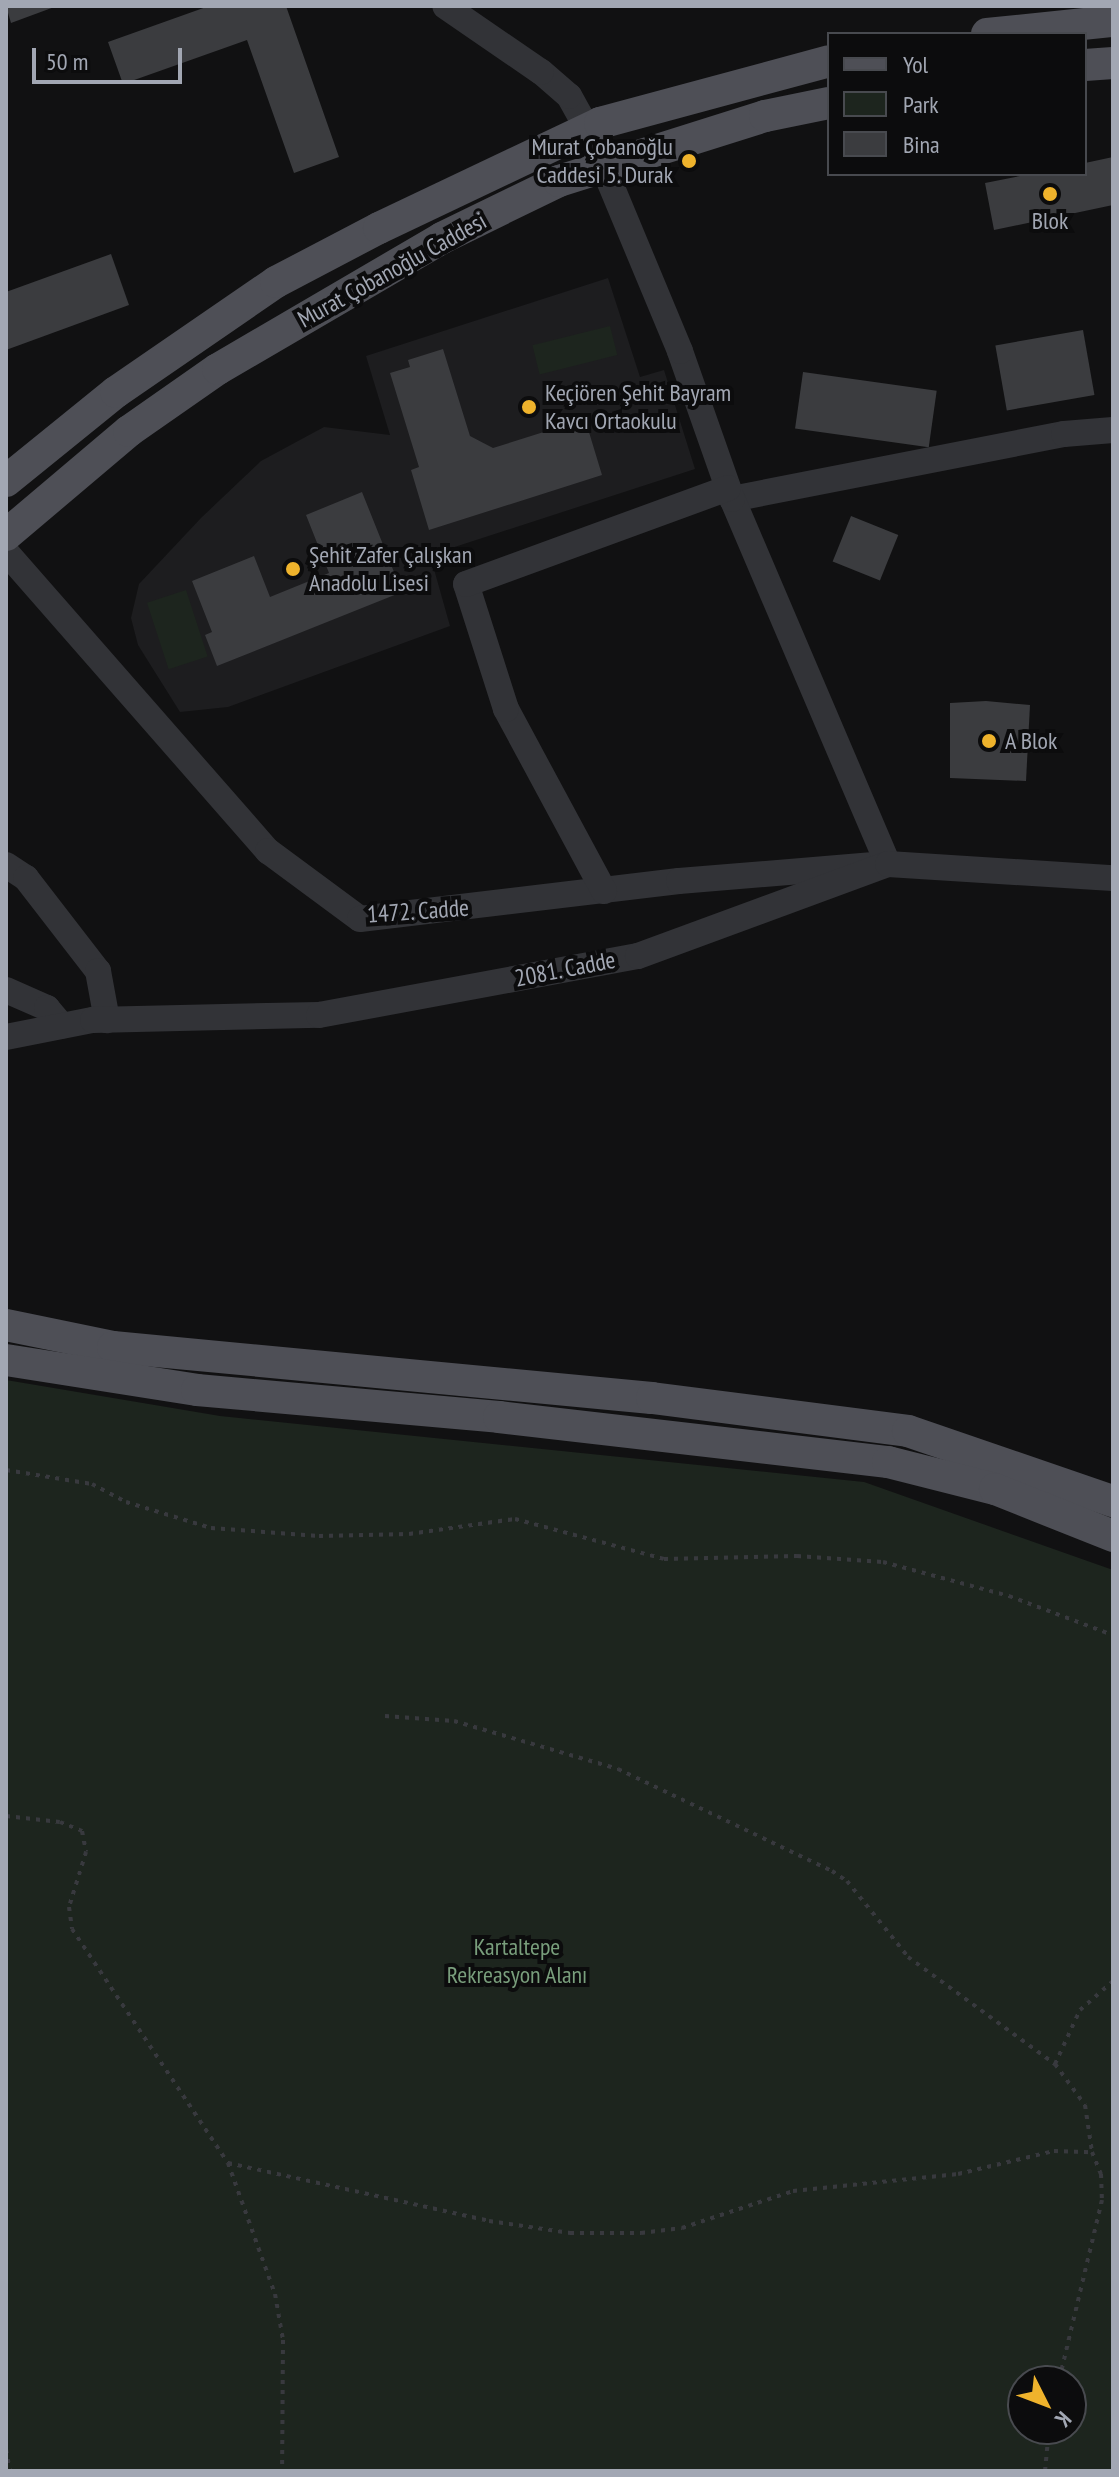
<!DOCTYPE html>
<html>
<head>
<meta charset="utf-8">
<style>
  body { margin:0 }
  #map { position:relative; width:1119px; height:2477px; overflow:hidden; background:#111112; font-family:"PT Sans Narrow",sans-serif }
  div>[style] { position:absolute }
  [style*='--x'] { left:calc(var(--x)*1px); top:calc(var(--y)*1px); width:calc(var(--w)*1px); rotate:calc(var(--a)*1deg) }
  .built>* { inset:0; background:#1d1d1f }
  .green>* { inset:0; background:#1d251e; transform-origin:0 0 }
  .building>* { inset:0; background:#3b3c3f; transform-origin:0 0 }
  .path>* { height:4px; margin-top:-2px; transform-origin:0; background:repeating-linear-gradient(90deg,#38393e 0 4px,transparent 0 10px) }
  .minor>* { height:26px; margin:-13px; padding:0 13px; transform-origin:13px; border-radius:13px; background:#323337 }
  .major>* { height:32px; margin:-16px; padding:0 16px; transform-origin:16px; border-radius:16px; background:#4e4f56 }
  .dots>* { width:22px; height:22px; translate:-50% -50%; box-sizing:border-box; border:4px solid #0c0c0d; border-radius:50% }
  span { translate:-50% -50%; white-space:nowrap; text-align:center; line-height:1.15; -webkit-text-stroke:8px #0c0c0d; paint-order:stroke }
  .poi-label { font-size:24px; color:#a2a7b3 }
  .right { translate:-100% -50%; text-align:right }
  .left { translate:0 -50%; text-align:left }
  .street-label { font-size:24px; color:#a2a7b3 }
  .park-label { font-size:24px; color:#799e7c }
  .frame { position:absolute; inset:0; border:8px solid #a2a7b3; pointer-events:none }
  .legend { position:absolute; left:827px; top:32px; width:260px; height:144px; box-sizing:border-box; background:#0c0c0d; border:2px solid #484a4f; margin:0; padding:10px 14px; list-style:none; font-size:24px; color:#a2a7b3 }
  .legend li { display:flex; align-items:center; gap:16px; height:40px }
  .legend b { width:40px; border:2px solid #484a4f }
  .north { position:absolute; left:1007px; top:2365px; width:80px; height:80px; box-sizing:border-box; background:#0c0c0d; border:2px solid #484a4f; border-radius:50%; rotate:132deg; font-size:22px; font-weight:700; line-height:32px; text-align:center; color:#a2a7b3 }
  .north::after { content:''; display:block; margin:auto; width:28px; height:36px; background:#efb32c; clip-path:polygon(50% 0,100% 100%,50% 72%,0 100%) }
  .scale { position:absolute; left:32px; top:48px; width:150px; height:36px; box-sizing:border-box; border:4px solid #a2a7b3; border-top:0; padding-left:10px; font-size:24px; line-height:28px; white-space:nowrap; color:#a2a7b3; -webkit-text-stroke:6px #0c0c0d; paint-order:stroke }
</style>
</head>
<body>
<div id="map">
  <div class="built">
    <div style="clip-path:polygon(608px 278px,640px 377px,664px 370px,695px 469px,430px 555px,450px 626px,228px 707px,180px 712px,138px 645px,131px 618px,139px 584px,201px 518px,261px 461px,324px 427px,390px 435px,366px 356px)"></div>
  </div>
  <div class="green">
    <div style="left:610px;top:326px;width:30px;height:80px;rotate:76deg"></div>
    <div style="left:186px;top:590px;width:70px;height:41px;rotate:72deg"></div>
    <div style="clip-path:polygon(evenodd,6px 1380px,220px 1416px,864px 1482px,1113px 1570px,1113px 2471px,6px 2471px,6px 1380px,1023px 2381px,1071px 2381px,1071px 2429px,1023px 2429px,1023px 2381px)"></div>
  </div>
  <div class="building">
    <div style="clip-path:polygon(6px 6px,57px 6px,11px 23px)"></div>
    <div style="clip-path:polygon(209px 6px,286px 6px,339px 157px,294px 173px,247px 40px,123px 84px,108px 42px)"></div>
    <div style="clip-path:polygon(1113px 157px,1113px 205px,994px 230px,985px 183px,1030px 174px,1085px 174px,1085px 163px)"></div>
    <div style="clip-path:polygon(111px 254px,129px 305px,6px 350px,6px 292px)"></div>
    <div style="left:1083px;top:330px;width:66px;height:89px;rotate:80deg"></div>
    <div style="clip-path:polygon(443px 349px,470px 436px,493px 448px,585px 419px,602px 475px,429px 530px,411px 470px,419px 467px,390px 373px,410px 367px,408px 360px)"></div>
    <div style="left:803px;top:372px;width:135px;height:57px;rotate:8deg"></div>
    <div style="clip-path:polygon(362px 492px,402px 592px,217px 666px,205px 635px,212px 632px,192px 581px,254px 556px,270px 597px,329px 573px,306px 515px)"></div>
    <div style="left:851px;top:516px;width:51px;height:49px;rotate:22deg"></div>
    <div style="clip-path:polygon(986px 701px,1030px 705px,1026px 781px,950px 778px,950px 703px)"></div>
  </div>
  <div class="path">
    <div style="--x:6;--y:1470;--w:87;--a:9.2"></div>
    <div style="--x:92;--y:1484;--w:38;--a:28"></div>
    <div style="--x:126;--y:1502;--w:89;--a:17"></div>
    <div style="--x:211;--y:1528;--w:108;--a:4.2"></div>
    <div style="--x:319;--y:1536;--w:90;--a:-1.3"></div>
    <div style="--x:409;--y:1534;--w:107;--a:-8.1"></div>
    <div style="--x:515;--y:1519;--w:154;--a:15"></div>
    <div style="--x:664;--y:1559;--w:133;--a:-1.3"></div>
    <div style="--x:797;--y:1556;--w:86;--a:4"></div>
    <div style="--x:883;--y:1562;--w:131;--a:15.1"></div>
    <div style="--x:1009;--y:1596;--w:111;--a:20.6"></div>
    <div style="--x:385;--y:1716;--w:69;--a:4.1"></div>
    <div style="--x:454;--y:1721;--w:171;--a:16.3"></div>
    <div style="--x:618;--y:1769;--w:237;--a:25.5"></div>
    <div style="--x:832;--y:1871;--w:18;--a:34"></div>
    <div style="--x:847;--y:1881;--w:97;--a:51.2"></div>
    <div style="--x:908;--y:1957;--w:182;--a:36.1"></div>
    <div style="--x:1055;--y:2064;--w:51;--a:53.8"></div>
    <div style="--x:1085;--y:2105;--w:48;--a:81.5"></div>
    <div style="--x:6;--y:1816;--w:54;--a:6.3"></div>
    <div style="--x:60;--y:1822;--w:24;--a:22"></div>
    <div style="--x:82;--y:1831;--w:21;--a:79"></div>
    <div style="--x:86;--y:1852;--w:58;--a:107.2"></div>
    <div style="--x:69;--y:1907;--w:22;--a:82"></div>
    <div style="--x:72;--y:1929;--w:281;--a:56.3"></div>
    <div style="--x:228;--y:2163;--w:267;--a:12.5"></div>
    <div style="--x:489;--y:2221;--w:82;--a:8.4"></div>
    <div style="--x:570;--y:2233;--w:71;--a:0"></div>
    <div style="--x:641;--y:2233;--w:41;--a:-7"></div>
    <div style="--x:682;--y:2228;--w:117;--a:-18.4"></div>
    <div style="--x:793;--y:2191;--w:166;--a:-5.9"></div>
    <div style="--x:958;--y:2174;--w:99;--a:-13.5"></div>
    <div style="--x:1054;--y:2151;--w:38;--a:2"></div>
    <div style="--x:1092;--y:2152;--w:24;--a:68"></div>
    <div style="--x:1101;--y:2174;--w:26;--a:88"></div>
    <div style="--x:1102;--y:2200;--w:186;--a:103.4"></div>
    <div style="--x:1055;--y:2064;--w:60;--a:-65.2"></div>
    <div style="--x:1080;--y:2010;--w:44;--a:-41.3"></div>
    <div style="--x:228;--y:2163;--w:139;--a:70.3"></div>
    <div style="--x:275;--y:2294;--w:47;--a:80.1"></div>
    <div style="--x:283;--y:2340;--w:131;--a:90.4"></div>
    <div style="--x:6;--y:2449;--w:22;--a:80"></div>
    <div style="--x:1045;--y:2471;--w:42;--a:-84.6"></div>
  </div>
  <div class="minor">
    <div style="--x:732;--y:499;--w:338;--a:-11.1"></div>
    <div style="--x:1064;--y:434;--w:49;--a:-4.7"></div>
    <div style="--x:6;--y:552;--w:398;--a:48.8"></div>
    <div style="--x:268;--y:851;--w:114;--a:36.5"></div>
    <div style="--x:360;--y:919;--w:321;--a:-6.8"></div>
    <div style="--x:679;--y:881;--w:210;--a:-4.7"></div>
    <div style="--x:888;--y:864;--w:397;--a:-113.1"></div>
    <div style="--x:732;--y:499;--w:157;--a:-109.4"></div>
    <div style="--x:680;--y:351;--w:239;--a:-112.6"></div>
    <div style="--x:588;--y:130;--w:39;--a:-119"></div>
    <div style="--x:569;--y:96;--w:37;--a:-139"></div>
    <div style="--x:541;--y:72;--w:116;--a:-145.5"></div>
    <div style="--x:6;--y:865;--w:24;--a:33"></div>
    <div style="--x:26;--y:878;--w:118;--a:52.3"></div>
    <div style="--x:98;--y:971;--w:50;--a:79.6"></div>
    <div style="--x:604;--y:891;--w:207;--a:-118.3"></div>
    <div style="--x:506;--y:709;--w:131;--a:-107.7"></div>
    <div style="--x:466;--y:584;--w:279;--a:-20.1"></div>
    <div style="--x:6;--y:990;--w:45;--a:23.7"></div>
    <div style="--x:47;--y:1008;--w:23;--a:50"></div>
    <div style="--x:6;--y:1037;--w:89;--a:-11.1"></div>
    <div style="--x:93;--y:1020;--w:226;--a:-1.3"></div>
    <div style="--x:319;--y:1015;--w:324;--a:-10.5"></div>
    <div style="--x:638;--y:956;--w:266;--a:-20.2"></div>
    <div style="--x:888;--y:864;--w:225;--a:3.6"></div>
  </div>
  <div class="major">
    <div style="--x:987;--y:34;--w:127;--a:-5.9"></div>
    <div style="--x:1085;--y:65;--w:28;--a:-4"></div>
    <div style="--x:6;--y:481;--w:141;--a:-39"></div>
    <div style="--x:116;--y:392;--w:194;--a:-34.5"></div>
    <div style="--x:276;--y:282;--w:116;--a:-27.7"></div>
    <div style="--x:379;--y:228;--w:245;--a:-25.4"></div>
    <div style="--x:600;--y:123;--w:237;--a:-15.1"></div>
    <div style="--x:6;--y:535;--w:161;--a:-40.2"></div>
    <div style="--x:129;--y:431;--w:108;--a:-34.9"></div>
    <div style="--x:218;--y:369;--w:259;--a:-30.3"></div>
    <div style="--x:442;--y:238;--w:130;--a:-26"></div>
    <div style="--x:559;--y:181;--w:216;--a:-17.5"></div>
    <div style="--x:765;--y:116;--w:65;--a:-11.5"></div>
    <div style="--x:6;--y:1325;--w:109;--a:11.6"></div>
    <div style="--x:113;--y:1347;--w:541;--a:5.41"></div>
    <div style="--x:652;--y:1398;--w:258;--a:7.3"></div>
    <div style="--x:908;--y:1431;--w:217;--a:18.9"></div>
    <div style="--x:6;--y:1360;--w:193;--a:8.9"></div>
    <div style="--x:197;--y:1390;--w:303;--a:5.1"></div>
    <div style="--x:499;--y:1417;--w:392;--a:6.6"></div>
    <div style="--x:888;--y:1462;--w:110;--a:14.2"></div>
    <div style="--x:995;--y:1489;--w:127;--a:21.7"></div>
  </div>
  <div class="dots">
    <div style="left:689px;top:161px;background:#efb32c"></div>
    <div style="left:1050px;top:194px;background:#efb32c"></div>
    <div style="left:529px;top:407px;background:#efb32c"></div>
    <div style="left:293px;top:569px;background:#efb32c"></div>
    <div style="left:989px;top:741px;background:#efb32c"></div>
  </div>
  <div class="poi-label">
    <span class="right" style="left:673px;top:161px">Murat Çobanoğlu<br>Caddesi 5. Durak</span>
    <span style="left:1050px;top:221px">Blok</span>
    <span class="left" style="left:545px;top:407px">Keçiören Şehit Bayram<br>Kavcı Ortaokulu</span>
    <span class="left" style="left:309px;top:569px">Şehit Zafer Çalışkan<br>Anadolu Lisesi</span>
    <span class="left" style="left:1005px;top:741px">A Blok</span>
  </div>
  <div class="street-label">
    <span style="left:392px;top:270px;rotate:-29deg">Murat Çobanoğlu Caddesi</span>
    <span style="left:418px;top:911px;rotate:-4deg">1472. Cadde</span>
    <span style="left:565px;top:969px;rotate:-11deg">2081. Cadde</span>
  </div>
  <div class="park-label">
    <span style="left:517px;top:1961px">Kartaltepe<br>Rekreasyon Alanı</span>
  </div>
  <div class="frame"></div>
  <ul class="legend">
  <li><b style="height:10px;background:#4e4f56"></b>Yol</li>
  <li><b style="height:22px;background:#1d251e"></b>Park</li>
  <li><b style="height:22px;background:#3b3c3f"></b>Bina</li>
  </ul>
  <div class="north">K</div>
  <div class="scale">50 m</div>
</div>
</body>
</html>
